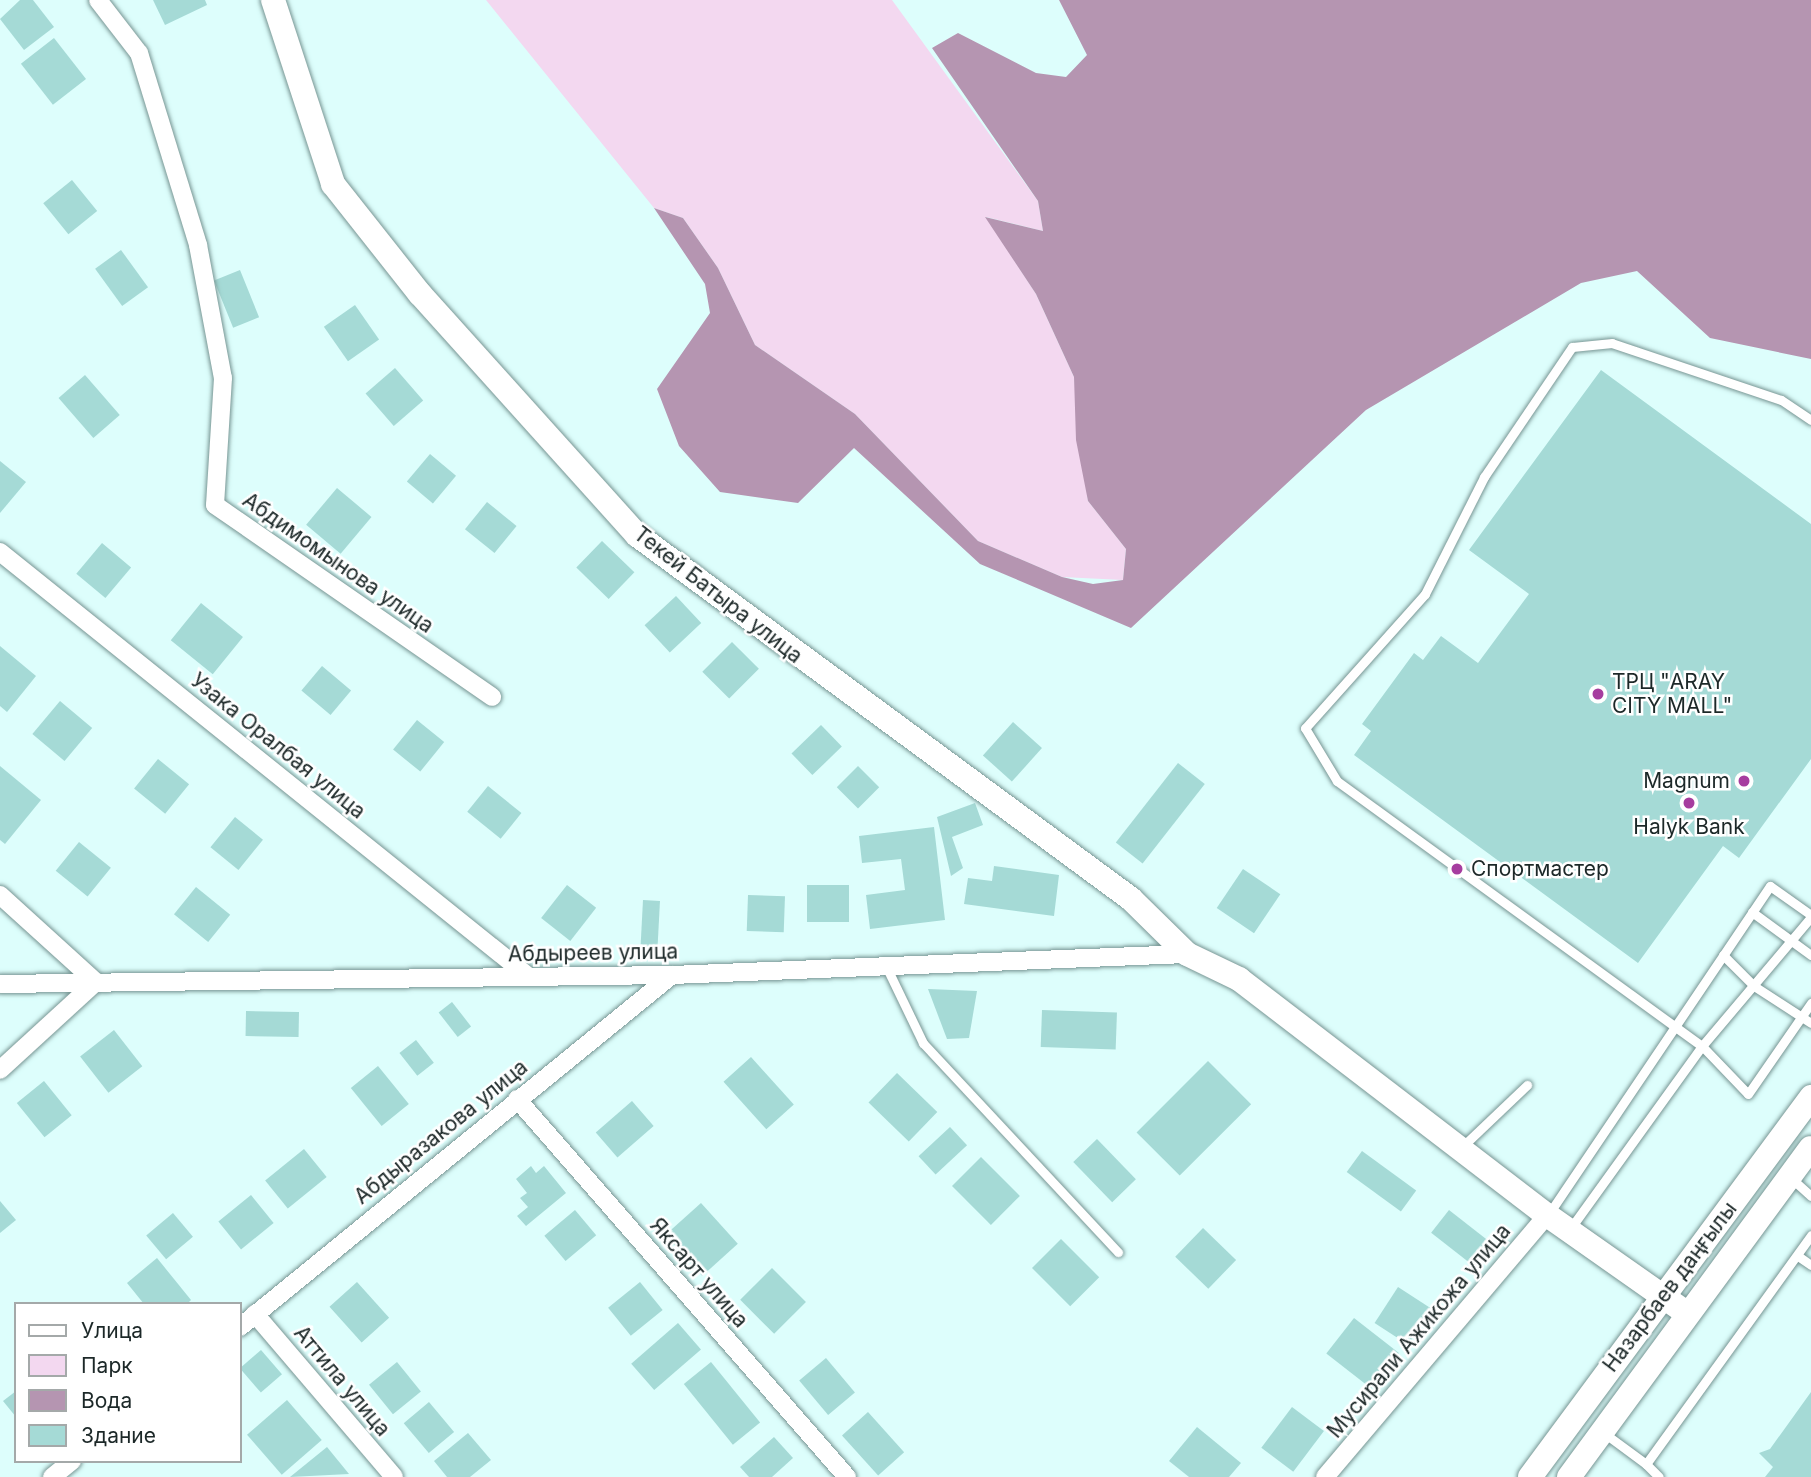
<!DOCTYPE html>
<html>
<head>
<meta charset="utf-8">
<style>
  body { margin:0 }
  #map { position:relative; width:1811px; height:1477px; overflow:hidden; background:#ddfefc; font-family:Inter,sans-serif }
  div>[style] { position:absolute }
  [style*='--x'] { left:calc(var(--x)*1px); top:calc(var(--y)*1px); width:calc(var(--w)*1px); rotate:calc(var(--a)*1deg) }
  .green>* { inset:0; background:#f3d8f0 }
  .water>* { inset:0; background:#b595b1 }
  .building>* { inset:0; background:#a5dad6; transform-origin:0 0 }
  .roads { filter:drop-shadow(0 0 2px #779593) drop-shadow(0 0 2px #779593) }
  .lane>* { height:9px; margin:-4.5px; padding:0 4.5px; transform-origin:4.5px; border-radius:4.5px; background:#fff }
  .street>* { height:18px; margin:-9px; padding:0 9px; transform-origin:9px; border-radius:9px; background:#fff }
  .secondary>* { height:24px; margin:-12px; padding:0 12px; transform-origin:12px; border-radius:12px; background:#fff }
  .dots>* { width:19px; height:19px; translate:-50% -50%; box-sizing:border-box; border:4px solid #fff; border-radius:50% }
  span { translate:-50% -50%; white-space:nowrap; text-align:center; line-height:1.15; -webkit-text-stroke:5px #fff; paint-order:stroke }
  .street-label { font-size:21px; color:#1c2828 }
  .poi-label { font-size:21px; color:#1c2828 }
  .left { translate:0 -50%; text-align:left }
  .right { translate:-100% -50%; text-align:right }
  .legend { position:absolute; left:14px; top:1302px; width:228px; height:161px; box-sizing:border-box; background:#fff; border:2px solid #a4a9a9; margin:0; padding:9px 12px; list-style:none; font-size:21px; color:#1c2828 }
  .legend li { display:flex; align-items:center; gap:14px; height:35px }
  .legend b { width:35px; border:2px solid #a4a9a9 }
</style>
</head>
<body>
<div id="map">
  <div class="green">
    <div style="clip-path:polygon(486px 0,892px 0,1038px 201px,1043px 231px,986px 217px,1036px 294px,1074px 377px,1088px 501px,1126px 549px,1123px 580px,1062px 577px,978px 541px,855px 414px,755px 345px,718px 268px,683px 218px,654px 208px)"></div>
  </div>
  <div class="water">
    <div style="clip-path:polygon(1059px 0,1811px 0,1811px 359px,1710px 338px,1637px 271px,1581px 283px,1366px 410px,1131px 628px,980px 564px,854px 448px,798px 503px,720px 492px,679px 446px,657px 389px,710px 313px,705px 284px,654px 208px,683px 218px,718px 268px,755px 345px,855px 414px,978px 541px,1062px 577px,1093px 584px,1123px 580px,1126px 549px,1088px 501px,1076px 440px,1074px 377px,1036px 294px,985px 217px,1043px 231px,1038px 201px,932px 48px,958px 33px,1036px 73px,1066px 77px,1087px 55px)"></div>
  </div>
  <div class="building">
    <div style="clip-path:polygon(20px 0,33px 0,54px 27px,24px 50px,0 19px)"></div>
    <div style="clip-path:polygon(153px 0,205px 0,207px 5px,165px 25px)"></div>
    <div style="left:54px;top:38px;width:52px;height:42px;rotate:52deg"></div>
    <div style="left:72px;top:180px;width:40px;height:37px;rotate:51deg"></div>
    <div style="left:121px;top:250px;width:46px;height:32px;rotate:54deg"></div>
    <div style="left:240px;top:270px;width:51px;height:28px;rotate:68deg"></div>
    <div style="left:355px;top:305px;width:42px;height:38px;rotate:55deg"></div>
    <div style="left:395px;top:368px;width:43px;height:39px;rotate:49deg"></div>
    <div style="clip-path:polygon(1601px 370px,1811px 524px,1811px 759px,1739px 858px,1723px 846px,1638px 963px,1354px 755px,1371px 731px,1362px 724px,1414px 653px,1423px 660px,1441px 636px,1478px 663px,1529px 594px,1469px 550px)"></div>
    <div style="left:85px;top:375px;width:53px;height:35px;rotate:49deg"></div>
    <div style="left:430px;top:454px;width:34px;height:36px;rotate:40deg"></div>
    <div style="clip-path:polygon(0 461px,26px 482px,0 513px)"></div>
    <div style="left:337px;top:488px;width:45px;height:48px;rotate:40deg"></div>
    <div style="left:487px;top:502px;width:38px;height:35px;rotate:39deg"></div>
    <div style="left:602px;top:541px;width:45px;height:37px;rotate:44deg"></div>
    <div style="left:102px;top:543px;width:38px;height:40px;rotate:40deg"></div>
    <div style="left:676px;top:596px;width:37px;height:43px;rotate:47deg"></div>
    <div style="left:201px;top:603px;width:54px;height:48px;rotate:39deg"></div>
    <div style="left:732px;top:642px;width:38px;height:42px;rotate:45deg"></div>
    <div style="clip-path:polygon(0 646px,36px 676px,7px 712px,0 706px)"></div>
    <div style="left:322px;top:666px;width:38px;height:32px;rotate:40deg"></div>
    <div style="left:60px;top:701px;width:42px;height:43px;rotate:40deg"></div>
    <div style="left:417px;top:720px;width:35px;height:38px;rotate:39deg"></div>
    <div style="left:1013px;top:722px;width:39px;height:45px;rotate:42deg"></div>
    <div style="left:821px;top:725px;width:30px;height:41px;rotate:46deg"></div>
    <div style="left:158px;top:759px;width:40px;height:38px;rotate:39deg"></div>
    <div style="left:1178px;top:763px;width:34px;height:101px;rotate:38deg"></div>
    <div style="clip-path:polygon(0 766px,41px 800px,5px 844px,0 840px)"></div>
    <div style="left:858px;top:766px;width:30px;height:30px;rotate:45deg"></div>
    <div style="left:488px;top:786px;width:43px;height:33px;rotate:39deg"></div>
    <div style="clip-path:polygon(975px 803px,983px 825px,952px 837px,963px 868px,951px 876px,937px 817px)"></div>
    <div style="left:235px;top:817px;width:36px;height:39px;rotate:39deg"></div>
    <div style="clip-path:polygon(934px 827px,945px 920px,870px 929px,866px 895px,905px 890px,901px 859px,862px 863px,859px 836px)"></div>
    <div style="left:79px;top:842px;width:41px;height:37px;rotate:39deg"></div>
    <div style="clip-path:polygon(994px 866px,1059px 875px,1054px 916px,964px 904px,968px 878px,992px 881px)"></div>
    <div style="left:1243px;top:869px;width:45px;height:47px;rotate:34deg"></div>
    <div style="left:567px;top:885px;width:37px;height:42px;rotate:38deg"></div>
    <div style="left:807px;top:885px;width:42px;height:37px"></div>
    <div style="left:196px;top:887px;width:44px;height:35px;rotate:39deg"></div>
    <div style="left:748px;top:895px;width:37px;height:36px;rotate:2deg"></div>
    <div style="left:643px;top:900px;width:17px;height:46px;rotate:3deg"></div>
    <div style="clip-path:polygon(928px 989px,977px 991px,969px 1038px,947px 1039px)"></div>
    <div style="left:452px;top:1002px;width:31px;height:17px;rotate:52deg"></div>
    <div style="left:1042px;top:1010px;width:75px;height:37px;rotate:2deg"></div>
    <div style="left:246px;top:1011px;width:53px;height:25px;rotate:1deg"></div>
    <div style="left:114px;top:1030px;width:46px;height:43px;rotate:52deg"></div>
    <div style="left:416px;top:1040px;width:29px;height:21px;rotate:52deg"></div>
    <div style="left:751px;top:1057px;width:64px;height:37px;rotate:48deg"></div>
    <div style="left:1208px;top:1061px;width:61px;height:101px;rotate:45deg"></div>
    <div style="left:378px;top:1066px;width:49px;height:35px;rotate:51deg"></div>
    <div style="left:897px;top:1073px;width:56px;height:41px;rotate:44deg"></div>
    <div style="left:44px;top:1081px;width:44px;height:35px;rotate:51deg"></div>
    <div style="left:632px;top:1101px;width:33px;height:48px;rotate:49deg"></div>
    <div style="left:950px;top:1127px;width:25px;height:43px;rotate:47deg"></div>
    <div style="left:1097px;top:1139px;width:56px;height:33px;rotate:46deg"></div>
    <div style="left:304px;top:1149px;width:36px;height:50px;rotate:51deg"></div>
    <div style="left:1362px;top:1151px;width:67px;height:26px;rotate:36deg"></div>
    <div style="left:981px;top:1157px;width:55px;height:41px;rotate:45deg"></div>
    <div style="clip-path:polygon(531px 1166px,536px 1173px,544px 1166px,566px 1193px,526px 1226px,517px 1216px,528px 1207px,520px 1198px,527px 1193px,516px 1179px)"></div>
    <div style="left:251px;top:1195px;width:36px;height:42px;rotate:51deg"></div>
    <div style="clip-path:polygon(0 1201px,16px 1220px,0 1233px)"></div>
    <div style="left:701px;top:1203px;width:55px;height:48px;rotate:48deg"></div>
    <div style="left:575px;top:1210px;width:33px;height:40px;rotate:50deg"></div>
    <div style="left:1449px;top:1210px;width:56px;height:29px;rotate:38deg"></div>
    <div style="left:173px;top:1213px;width:31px;height:35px;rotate:50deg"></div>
    <div style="left:1203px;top:1228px;width:46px;height:40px;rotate:44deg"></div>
    <div style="left:1061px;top:1239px;width:54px;height:41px;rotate:45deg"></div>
    <div style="clip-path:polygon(157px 1258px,191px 1300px,187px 1304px,144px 1304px,127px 1283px)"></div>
    <div style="left:772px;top:1268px;width:48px;height:45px;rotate:45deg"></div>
    <div style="left:357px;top:1282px;width:48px;height:37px;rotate:48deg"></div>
    <div style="left:640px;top:1282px;width:36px;height:41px;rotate:51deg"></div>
    <div style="left:1398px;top:1287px;width:40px;height:43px;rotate:33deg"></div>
    <div style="left:1354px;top:1318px;width:57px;height:45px;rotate:38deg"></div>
    <div style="left:678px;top:1323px;width:35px;height:62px;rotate:49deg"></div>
    <div style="left:261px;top:1350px;width:32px;height:28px;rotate:49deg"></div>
    <div style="left:826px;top:1358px;width:45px;height:35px;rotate:50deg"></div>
    <div style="left:397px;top:1362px;width:38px;height:36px;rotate:51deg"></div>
    <div style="left:711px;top:1362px;width:78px;height:35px;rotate:51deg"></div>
    <div style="clip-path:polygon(16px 1391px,16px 1417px,3px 1401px)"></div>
    <div style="clip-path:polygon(1811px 1392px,1811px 1477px,1765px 1477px,1773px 1467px,1759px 1453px,1770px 1449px)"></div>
    <div style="left:287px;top:1400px;width:53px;height:53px;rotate:49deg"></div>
    <div style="left:429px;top:1402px;width:39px;height:33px;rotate:50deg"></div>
    <div style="left:1292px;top:1407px;width:40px;height:51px;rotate:37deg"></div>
    <div style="left:868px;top:1412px;width:54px;height:35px;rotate:48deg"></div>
    <div style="clip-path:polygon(1197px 1427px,1241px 1463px,1229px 1477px,1189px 1477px,1169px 1461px)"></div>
    <div style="clip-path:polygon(468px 1433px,491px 1460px,470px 1477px,447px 1477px,434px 1461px)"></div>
    <div style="clip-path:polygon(774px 1437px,793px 1458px,772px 1477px,749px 1477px,740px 1467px)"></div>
    <div style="clip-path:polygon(327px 1447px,349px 1474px,290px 1477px)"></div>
  </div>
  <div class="roads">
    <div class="lane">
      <div style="--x:1811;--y:420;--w:36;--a:-146"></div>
      <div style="--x:1781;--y:400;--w:178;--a:-161.4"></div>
      <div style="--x:1612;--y:343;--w:40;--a:174.3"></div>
      <div style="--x:1572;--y:347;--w:157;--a:124.1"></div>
      <div style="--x:1484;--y:477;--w:131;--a:116.8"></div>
      <div style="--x:1425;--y:594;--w:180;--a:131.8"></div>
      <div style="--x:1305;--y:728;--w:62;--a:58.9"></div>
      <div style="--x:1337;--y:781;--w:451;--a:36"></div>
      <div style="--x:1702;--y:1046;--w:169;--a:-49.8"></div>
      <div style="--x:1752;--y:912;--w:73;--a:36.1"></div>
      <div style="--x:1723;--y:955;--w:44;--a:45"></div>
      <div style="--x:1754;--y:986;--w:68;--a:33"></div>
      <div style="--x:885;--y:964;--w:88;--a:64.3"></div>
      <div style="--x:923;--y:1043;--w:286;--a:47"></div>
      <div style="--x:1462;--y:1147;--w:90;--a:-43.6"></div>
      <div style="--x:1791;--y:1178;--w:27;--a:42"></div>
      <div style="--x:1548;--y:1215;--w:397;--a:-56"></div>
      <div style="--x:1770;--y:886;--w:50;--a:35.3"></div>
      <div style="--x:1570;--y:1229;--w:226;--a:-54.2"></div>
      <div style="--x:1702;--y:1046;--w:66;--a:46.2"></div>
      <div style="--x:1748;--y:1094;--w:111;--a:-55.3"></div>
      <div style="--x:1798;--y:1256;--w:16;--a:35"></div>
      <div style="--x:1604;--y:1433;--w:52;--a:36.4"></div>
      <div style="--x:1646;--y:1464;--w:282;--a:-54.2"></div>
      <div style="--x:1646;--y:1464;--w:18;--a:45"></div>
    </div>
    <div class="street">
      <div style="--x:98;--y:0;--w:67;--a:52.3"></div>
      <div style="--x:139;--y:53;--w:201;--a:72.9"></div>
      <div style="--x:198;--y:245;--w:135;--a:79.4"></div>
      <div style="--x:223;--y:378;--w:127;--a:93.6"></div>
      <div style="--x:215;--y:505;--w:337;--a:34.7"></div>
      <div style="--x:0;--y:552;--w:677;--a:38.77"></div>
      <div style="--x:0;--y:895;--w:130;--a:42.2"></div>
      <div style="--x:96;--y:982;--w:130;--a:137.5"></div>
      <div style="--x:0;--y:984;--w:672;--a:-0.77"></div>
      <div style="--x:672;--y:975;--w:515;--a:-2.34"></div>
      <div style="--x:517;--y:1099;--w:502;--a:48.88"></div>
      <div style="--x:255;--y:1314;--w:214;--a:49.5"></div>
      <div style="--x:240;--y:1327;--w:557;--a:-39.17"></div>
      <div style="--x:52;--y:1477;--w:26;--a:-39"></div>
      <div style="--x:1325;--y:1477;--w:343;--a:-49.7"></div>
    </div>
    <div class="secondary">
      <div style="--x:273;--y:0;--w:194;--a:71.9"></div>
      <div style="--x:333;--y:184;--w:140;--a:51.7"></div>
      <div style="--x:420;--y:294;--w:324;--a:48"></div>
      <div style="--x:637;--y:535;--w:614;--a:36.38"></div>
      <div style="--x:1131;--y:899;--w:78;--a:44.5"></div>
      <div style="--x:1187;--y:954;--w:58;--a:25.7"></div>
      <div style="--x:1239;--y:979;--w:388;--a:37.5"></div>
      <div style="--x:1547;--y:1215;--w:172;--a:35.1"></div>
      <div style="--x:1530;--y:1477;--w:473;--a:-53.5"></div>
      <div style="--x:1569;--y:1477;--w:408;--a:-53.7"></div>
    </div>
  </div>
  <div class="dots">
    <div style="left:1598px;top:694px;background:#a63d9f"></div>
    <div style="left:1744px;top:781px;background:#a63d9f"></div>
    <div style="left:1689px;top:803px;background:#a63d9f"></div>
    <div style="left:1457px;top:869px;background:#a63d9f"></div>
  </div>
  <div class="street-label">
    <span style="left:338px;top:563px;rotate:35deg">Абдимомынова улица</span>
    <span style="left:718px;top:595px;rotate:38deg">Текей Батыра улица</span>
    <span style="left:278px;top:746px;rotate:39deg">Узака Оралбая улица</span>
    <span style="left:593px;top:953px;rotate:-1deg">Абдыреев улица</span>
    <span style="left:441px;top:1132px;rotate:-39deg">Абдыразакова улица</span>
    <span style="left:699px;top:1273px;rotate:49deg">Яксарт улица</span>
    <span style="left:1670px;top:1287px;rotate:-53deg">Назарбаев даңғылы</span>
    <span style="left:1419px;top:1331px;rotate:-50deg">Мусирали Ажикожа улица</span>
    <span style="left:342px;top:1381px;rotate:50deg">Аттила улица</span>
  </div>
  <div class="poi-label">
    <span class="left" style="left:1612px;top:694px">ТРЦ "ARAY<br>CITY MALL"</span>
    <span class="right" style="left:1730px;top:781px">Magnum</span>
    <span style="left:1689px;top:827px">Halyk Bank</span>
    <span class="left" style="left:1471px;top:869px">Спортмастер</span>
  </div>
  <ul class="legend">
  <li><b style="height:9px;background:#fff"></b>Улица</li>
  <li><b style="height:19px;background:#f3d8f0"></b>Парк</li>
  <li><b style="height:19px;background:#b595b1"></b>Вода</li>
  <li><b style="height:19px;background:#a5dad6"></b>Здание</li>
  </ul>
</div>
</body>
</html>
